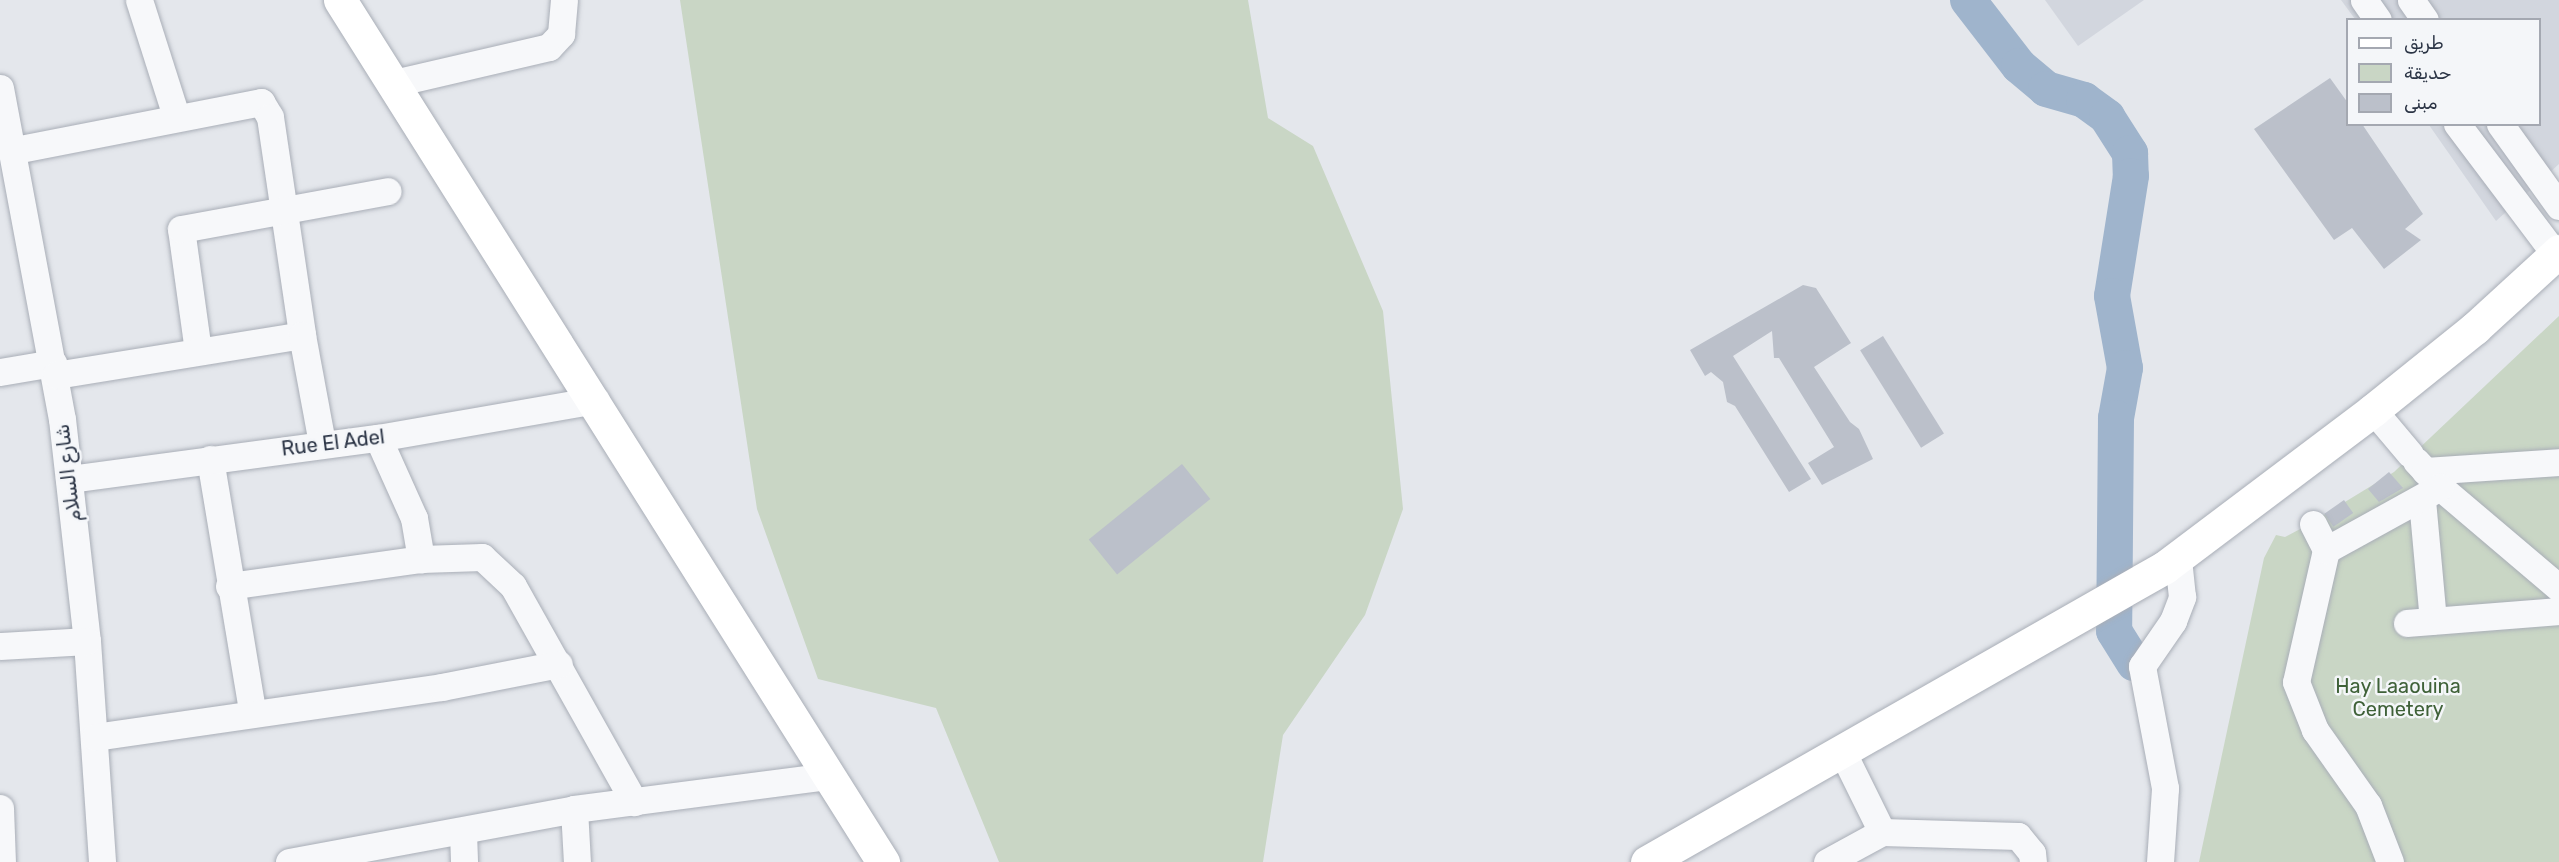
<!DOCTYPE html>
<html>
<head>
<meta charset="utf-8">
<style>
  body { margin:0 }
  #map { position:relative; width:2559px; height:862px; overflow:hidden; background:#e4e7ec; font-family:Rubik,"Noto Sans Arabic",sans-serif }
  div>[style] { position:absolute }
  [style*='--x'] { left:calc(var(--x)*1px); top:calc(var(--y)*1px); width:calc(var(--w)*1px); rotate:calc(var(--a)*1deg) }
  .built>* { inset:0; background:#d2d6de }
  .green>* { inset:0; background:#c9d6c5 }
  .river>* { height:36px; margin:-18px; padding:0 18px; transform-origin:18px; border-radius:18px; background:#9fb4cc }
  .building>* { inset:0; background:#bbc0ca; transform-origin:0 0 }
  .roads { filter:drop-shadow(0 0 2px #a9aeb7) drop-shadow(0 0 2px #a9aeb7) }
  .minor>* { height:27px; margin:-13.5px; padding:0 13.5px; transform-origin:13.5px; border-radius:13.5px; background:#f7f8fa }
  .major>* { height:33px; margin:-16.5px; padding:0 16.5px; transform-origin:16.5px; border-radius:16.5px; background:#fff }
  span { translate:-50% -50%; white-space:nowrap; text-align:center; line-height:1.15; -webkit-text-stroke:5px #f4f6f9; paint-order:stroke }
  .street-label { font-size:20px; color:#2b3445 }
  .park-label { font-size:20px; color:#3f6138 }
  .legend { position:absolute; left:2346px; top:18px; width:195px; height:108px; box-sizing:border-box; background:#f4f6f9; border:2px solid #a4a8b1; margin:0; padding:8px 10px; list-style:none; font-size:18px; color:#2b3445 }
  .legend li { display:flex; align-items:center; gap:12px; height:30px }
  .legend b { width:30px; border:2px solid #a4a8b1 }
</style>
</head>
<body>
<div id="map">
  <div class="built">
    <div style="clip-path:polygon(2045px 0,2144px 0,2078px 46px)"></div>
    <div style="clip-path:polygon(2341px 0,2559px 0,2559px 164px,2496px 221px,2429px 125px,2540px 124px,2540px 20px,2355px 19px)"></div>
  </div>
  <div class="green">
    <div style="clip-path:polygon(680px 0,1248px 0,1268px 118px,1313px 146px,1383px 311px,1403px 509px,1365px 615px,1283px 735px,1263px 862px,999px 862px,936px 708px,818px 679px,757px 509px)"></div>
    <div style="clip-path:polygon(2559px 316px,2559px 862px,2199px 862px,2264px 558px,2276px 535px,2285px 537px,2304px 527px,2394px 472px)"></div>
  </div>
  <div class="river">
    <div style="--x:1968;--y:0;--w:83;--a:52.3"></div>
    <div style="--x:2019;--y:66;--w:35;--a:40"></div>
    <div style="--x:2046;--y:89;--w:40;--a:16"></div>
    <div style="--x:2084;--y:100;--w:29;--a:36"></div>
    <div style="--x:2107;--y:117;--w:43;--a:57.4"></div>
    <div style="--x:2130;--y:153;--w:23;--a:88"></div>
    <div style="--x:2131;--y:176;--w:121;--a:99"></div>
    <div style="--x:2112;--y:296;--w:73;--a:79.8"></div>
    <div style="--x:2125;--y:368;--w:51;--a:100.2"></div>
    <div style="--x:2116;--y:418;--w:213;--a:90.5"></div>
    <div style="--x:2114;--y:631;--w:38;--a:58"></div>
  </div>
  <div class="building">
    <div style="clip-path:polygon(2330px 78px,2348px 103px,2348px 124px,2362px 124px,2423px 214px,2405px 229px,2421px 240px,2384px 269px,2352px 228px,2334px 240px,2254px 129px)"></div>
    <div style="clip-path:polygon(1803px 285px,1816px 288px,1851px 343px,1814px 367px,1850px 422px,1859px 429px,1873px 459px,1822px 485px,1808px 463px,1834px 447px,1779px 358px,1774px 358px,1772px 331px,1733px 356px,1811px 479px,1789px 492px,1735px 406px,1727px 402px,1723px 382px,1711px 372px,1705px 376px,1690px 350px)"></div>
    <div style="left:1883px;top:336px;width:115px;height:27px;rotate:58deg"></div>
    <div style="left:1182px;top:464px;width:45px;height:120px;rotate:51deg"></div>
    <div style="clip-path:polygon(2389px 472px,2403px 488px,2379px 502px,2368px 489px)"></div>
    <div style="left:2344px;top:500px;width:16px;height:24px;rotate:55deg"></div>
  </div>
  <div class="roads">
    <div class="minor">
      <div style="--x:139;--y:0;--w:122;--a:72.3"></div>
      <div style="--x:2364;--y:0;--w:24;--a:55"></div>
      <div style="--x:2411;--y:0;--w:24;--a:55"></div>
      <div style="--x:390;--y:84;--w:163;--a:-13.1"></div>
      <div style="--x:549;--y:47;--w:18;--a:-47"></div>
      <div style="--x:561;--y:34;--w:34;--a:-85"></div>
      <div style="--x:0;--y:88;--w:337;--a:79.4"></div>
      <div style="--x:62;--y:419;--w:223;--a:83.6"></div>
      <div style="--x:87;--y:641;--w:222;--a:86.1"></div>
      <div style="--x:2457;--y:124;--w:163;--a:53"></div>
      <div style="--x:2500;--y:124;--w:101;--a:54.3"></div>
      <div style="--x:15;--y:150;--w:251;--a:-11"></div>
      <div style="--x:261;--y:102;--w:17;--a:59"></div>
      <div style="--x:270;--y:117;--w:220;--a:81.6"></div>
      <div style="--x:198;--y:351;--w:123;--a:-97.9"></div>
      <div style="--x:181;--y:229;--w:210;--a:-10.4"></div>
      <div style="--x:0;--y:372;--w:54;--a:-9.6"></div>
      <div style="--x:56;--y:375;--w:249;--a:-9.2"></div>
      <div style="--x:302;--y:335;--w:110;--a:79.5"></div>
      <div style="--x:2373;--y:410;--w:57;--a:49.9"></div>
      <div style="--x:378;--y:438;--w:88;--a:65.8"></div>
      <div style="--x:414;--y:518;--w:42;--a:80.3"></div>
      <div style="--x:210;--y:459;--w:255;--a:80.5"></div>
      <div style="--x:2416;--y:461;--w:35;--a:47"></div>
      <div style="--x:2440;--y:487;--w:156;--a:40.3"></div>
      <div style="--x:2425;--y:471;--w:134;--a:-3.8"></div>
      <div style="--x:69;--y:479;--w:312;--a:-7.6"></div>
      <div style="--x:378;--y:438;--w:221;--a:-9.9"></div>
      <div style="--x:2422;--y:500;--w:121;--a:84.8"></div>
      <div style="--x:2313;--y:524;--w:29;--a:63"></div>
      <div style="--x:2326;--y:550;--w:135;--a:102.8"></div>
      <div style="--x:2296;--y:682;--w:52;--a:68.4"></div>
      <div style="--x:2315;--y:730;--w:92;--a:54.8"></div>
      <div style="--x:2368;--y:805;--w:61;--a:68.9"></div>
      <div style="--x:2326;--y:550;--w:130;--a:-28.9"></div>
      <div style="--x:229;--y:586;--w:194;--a:-8"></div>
      <div style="--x:421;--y:559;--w:61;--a:-1.9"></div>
      <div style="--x:482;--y:557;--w:42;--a:43.1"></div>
      <div style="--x:513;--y:586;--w:248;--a:60.7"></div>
      <div style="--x:2407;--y:623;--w:152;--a:-4.5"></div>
      <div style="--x:0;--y:646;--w:87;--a:-3.3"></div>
      <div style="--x:95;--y:737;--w:351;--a:-8.2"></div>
      <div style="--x:442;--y:687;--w:119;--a:-11.1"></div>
      <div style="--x:1842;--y:751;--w:90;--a:63.7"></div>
      <div style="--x:0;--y:808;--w:54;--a:87.9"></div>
      <div style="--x:574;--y:809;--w:53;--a:86.8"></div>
      <div style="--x:463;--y:832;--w:30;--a:88"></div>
      <div style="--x:289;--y:862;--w:290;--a:-10.5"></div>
      <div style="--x:574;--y:809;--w:256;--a:-7.4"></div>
      <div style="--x:1827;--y:862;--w:63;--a:-28.6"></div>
      <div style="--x:1882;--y:832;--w:136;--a:1.7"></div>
      <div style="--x:2018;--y:836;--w:22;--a:51"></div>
      <div style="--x:2032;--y:853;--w:9;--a:84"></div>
      <div style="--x:2160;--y:862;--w:74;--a:-86.1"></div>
      <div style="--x:2165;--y:788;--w:124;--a:-100.7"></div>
      <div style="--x:2142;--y:666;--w:55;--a:-55.4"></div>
      <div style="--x:2173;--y:621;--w:26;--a:-69"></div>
      <div style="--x:2182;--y:597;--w:39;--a:-96"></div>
    </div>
    <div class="major">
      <div style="--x:340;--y:0;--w:1019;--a:57.79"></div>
      <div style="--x:1647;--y:862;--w:596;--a:-29.66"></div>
      <div style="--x:2165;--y:567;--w:261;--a:-37"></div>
      <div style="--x:2373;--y:410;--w:131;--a:-38.8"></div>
      <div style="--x:2475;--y:328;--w:114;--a:-42.5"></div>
    </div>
  </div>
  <div class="street-label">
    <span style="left:333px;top:443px;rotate:-7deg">Rue El Adel</span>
    <span style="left:68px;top:473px;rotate:-97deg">شارع السلام</span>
  </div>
  <div class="park-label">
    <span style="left:2398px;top:698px">Hay Laaouina<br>Cemetery</span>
  </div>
  <ul class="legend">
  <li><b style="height:8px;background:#fff"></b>طريق</li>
  <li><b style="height:16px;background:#c9d6c5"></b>حديقة</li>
  <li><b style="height:16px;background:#bbc0ca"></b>مبنى</li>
  </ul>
</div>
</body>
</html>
